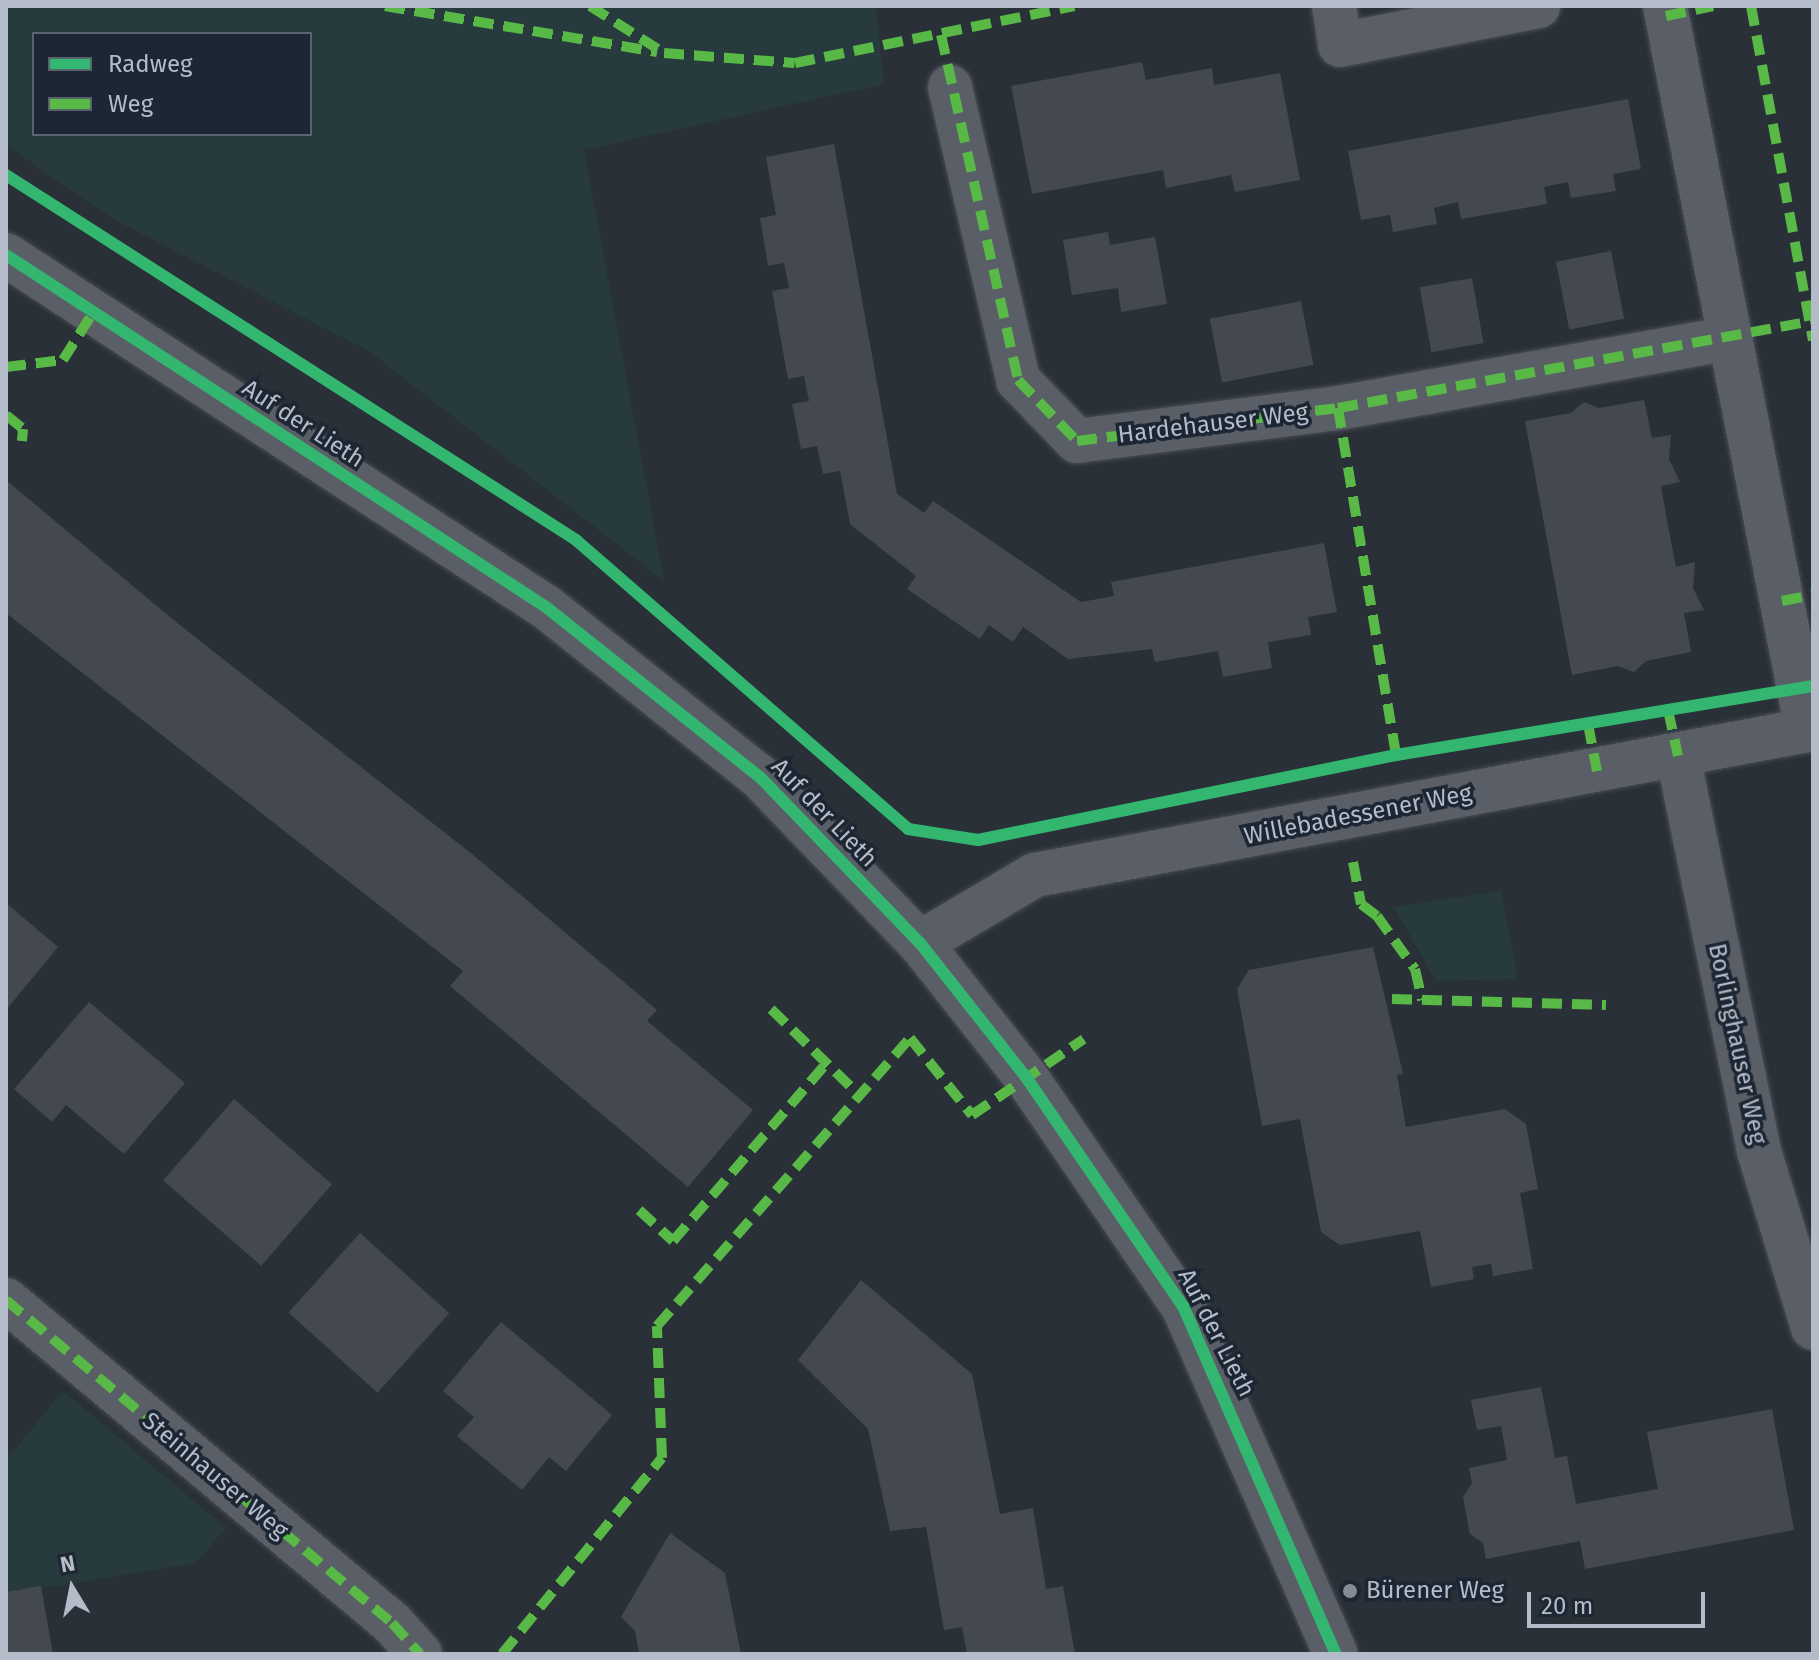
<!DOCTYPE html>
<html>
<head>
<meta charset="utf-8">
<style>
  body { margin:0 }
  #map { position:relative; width:1819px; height:1660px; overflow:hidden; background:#2a3038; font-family:"Fira Sans",sans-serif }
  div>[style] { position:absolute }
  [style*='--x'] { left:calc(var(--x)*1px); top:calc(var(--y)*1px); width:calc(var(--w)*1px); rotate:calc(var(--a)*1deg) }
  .green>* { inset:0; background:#273a3e }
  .building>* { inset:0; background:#444950; transform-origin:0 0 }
  .roads { filter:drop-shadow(0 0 2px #484c53) drop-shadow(0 0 2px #484c53) }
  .minor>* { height:44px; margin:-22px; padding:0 22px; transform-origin:22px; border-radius:22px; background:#5a5e66 }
  .quiet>* { height:10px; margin-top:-5px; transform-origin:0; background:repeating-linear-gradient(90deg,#58b947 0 20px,transparent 0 30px) }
  .cycleway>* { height:12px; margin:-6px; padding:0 6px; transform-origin:6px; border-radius:6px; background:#33b770 }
  .dots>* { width:22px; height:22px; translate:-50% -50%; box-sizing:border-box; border:4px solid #1d2633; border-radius:50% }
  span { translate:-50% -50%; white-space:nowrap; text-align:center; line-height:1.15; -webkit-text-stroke:7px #1d2633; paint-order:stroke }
  .street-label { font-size:24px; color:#b4bcc9 }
  .poi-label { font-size:24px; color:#b4bcc9 }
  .left { translate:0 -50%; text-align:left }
  .frame { position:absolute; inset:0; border:8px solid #b4bcc9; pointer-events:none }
  .legend { position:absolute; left:32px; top:32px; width:280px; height:104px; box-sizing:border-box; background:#1d2633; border:2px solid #59626f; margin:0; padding:10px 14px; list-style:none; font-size:24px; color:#b4bcc9 }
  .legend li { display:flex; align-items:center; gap:16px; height:40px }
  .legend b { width:40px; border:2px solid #59626f }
  .north { position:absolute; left:32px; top:1548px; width:80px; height:80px; -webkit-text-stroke:6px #1d2633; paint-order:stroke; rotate:350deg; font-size:22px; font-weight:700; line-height:32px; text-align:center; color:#b4bcc9 }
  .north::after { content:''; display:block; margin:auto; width:28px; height:36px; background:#b4bcc9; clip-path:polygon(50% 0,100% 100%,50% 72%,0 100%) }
  .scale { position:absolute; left:1527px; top:1592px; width:178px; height:36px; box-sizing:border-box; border:4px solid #b4bcc9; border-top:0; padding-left:10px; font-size:24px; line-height:28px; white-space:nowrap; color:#b4bcc9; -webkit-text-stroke:6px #1d2633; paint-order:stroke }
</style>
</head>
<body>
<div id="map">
  <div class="green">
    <div style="clip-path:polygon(evenodd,6px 6px,876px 6px,884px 84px,584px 150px,664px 581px,369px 351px,113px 219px,6px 145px,6px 6px,34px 34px,310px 34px,310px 134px,34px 134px,34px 34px)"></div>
    <div style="clip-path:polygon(1501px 891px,1518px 979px,1436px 981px,1394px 907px)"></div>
    <div style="clip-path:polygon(63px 1391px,226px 1528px,196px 1563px,6px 1594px,6px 1460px)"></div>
  </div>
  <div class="building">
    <div style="clip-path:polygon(1142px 62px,1146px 80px,1212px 68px,1214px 85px,1280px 73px,1300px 180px,1235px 192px,1231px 175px,1166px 188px,1163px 170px,1032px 194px,1011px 86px)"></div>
    <div style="clip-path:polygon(1628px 99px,1641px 169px,1613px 174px,1616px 191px,1571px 198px,1568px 182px,1544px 187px,1547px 204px,1461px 219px,1458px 202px,1434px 208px,1437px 224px,1393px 232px,1390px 215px,1361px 220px,1348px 151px)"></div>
    <div style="clip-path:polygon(834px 144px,897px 494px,924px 513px,933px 501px,1081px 602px,1114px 596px,1111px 582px,1324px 543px,1337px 612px,1308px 617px,1311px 635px,1268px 642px,1272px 668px,1223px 677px,1218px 651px,1155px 662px,1152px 649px,1068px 659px,1023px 627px,1013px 642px,989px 625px,980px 639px,907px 589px,916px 576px,850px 524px,840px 471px,823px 474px,817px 446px,801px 449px,792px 404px,809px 401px,804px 376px,788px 379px,772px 291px,789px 288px,784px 263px,768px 266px,760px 218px,776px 215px,766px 157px)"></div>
    <div style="clip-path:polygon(1108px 232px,1110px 245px,1155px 237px,1167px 304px,1121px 312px,1118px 288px,1072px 295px,1063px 240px)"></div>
    <div style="left:1611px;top:251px;width:69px;height:56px;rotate:79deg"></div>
    <div style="left:1472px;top:278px;width:66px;height:53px;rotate:80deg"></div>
    <div style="left:1301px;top:301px;width:65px;height:93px;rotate:79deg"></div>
    <div style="clip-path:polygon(1644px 400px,1652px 438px,1671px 435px,1669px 459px,1680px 482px,1661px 486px,1668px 526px,1676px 567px,1695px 562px,1693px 588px,1704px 610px,1684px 613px,1691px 652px,1646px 661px,1634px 672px,1618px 666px,1572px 675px,1525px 421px,1571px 413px,1584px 402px,1599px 408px)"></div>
    <div style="clip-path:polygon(6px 480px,176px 622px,472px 854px,657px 1010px,647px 1021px,753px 1110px,688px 1187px,450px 986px,463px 971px,6px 613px)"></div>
    <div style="clip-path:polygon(6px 903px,58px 947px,6px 1010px)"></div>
    <div style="clip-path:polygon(1373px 947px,1403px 1074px,1397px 1075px,1406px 1127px,1505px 1109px,1526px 1124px,1538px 1189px,1520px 1193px,1533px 1269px,1493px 1276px,1491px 1264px,1472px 1267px,1474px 1279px,1431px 1287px,1420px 1231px,1340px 1245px,1321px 1232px,1300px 1119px,1262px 1126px,1237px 989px,1249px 970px)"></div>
    <div style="clip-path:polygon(89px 1002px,185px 1083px,124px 1154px,66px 1105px,52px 1122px,14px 1089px)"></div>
    <div style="left:234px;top:1099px;width:130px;height:108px;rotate:41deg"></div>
    <div style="left:360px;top:1233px;width:120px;height:107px;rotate:42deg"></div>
    <div style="clip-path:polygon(861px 1280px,972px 1374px,1000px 1514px,1033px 1508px,1046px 1589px,1063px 1586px,1075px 1654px,967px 1654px,962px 1627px,944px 1630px,926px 1527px,890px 1531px,868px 1429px,798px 1360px)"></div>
    <div style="clip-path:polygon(501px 1322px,612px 1415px,566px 1471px,549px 1457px,522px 1490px,457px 1436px,474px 1417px,443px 1391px)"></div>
    <div style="clip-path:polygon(1541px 1387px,1555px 1458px,1567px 1456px,1576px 1504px,1658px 1489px,1647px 1432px,1772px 1409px,1794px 1530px,1585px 1569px,1580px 1541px,1486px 1559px,1483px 1543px,1470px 1534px,1463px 1497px,1472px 1483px,1469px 1468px,1507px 1460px,1501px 1426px,1477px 1430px,1471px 1400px)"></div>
    <div style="clip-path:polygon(670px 1533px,725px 1573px,741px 1654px,639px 1654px,635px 1631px,621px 1617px)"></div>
    <div style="clip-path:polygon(41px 1586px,53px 1654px,6px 1654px,6px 1592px)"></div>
  </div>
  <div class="roads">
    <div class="minor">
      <div style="--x:1334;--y:6;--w:39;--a:81"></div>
      <div style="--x:1340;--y:45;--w:202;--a:-11.1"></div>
      <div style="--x:1665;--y:6;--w:738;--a:78.9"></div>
      <div style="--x:950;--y:87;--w:301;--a:76.9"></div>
      <div style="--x:1018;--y:380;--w:85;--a:46"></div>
      <div style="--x:1077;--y:441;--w:263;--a:-7.2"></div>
      <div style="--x:1338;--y:408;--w:398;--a:-10.1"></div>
      <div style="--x:6;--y:255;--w:645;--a:33.1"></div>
      <div style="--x:546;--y:607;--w:273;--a:38.5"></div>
      <div style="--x:760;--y:777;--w:231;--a:46.1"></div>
      <div style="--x:920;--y:943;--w:171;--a:51.7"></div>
      <div style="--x:1026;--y:1077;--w:278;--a:55.6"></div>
      <div style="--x:1183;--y:1306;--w:380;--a:66.3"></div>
      <div style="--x:1678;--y:756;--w:403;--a:78.4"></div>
      <div style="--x:1759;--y:1151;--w:185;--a:73"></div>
      <div style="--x:920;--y:943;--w:134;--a:-30.6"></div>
      <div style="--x:1035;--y:875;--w:792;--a:-10.63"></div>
      <div style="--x:6;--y:1300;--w:503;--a:39.92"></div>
      <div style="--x:392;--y:1623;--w:42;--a:47.9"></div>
    </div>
  </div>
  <div class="quiet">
    <div style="--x:385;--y:6;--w:276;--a:9.6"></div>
    <div style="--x:590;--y:6;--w:88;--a:32.4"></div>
    <div style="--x:664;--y:53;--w:131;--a:4.4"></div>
    <div style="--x:795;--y:63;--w:285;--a:-11.5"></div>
    <div style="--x:1751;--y:6;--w:340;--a:79.5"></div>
    <div style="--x:1666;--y:16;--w:48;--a:-12"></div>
    <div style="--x:941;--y:35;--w:353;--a:77.4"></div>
    <div style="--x:1018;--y:380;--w:85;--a:46"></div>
    <div style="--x:1077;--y:441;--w:263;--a:-7.2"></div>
    <div style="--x:1338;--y:408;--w:483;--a:-10.4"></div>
    <div style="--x:6;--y:367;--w:57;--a:-7"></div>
    <div style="--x:63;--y:360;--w:58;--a:-57.7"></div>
    <div style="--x:1338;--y:408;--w:352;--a:80.5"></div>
    <div style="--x:6;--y:415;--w:22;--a:39"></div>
    <div style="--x:23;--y:429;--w:12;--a:95"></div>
    <div style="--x:1782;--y:601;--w:32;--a:-11"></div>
    <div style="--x:1668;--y:710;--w:47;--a:77.7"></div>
    <div style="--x:1588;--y:724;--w:48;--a:79.2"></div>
    <div style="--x:1353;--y:862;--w:43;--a:79.2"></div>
    <div style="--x:1361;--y:904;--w:20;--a:37"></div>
    <div style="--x:1377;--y:916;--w:65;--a:54.4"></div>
    <div style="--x:1415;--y:969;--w:32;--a:77"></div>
    <div style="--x:1392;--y:999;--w:214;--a:1.6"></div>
    <div style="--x:771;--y:1009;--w:123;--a:44.3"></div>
    <div style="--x:639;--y:1210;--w:46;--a:42.4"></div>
    <div style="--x:673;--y:1241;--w:234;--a:-49.2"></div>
    <div style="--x:6;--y:1300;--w:503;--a:39.92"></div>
    <div style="--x:392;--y:1623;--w:42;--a:47.9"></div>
    <div style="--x:502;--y:1654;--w:253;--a:-50.8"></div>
    <div style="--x:662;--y:1458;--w:132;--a:-92.2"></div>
    <div style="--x:657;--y:1326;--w:383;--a:-48.7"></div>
    <div style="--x:910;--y:1038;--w:99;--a:51.2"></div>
    <div style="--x:972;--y:1115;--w:135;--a:-34.2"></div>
  </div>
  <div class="cycleway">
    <div style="--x:6;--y:175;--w:677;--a:32.63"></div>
    <div style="--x:576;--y:540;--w:440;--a:41"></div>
    <div style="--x:908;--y:829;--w:71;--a:8.9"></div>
    <div style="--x:978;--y:840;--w:427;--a:-11.5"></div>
    <div style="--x:1396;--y:755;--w:423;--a:-9.4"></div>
    <div style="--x:6;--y:255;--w:645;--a:33.1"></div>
    <div style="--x:546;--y:607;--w:273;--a:38.5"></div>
    <div style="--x:760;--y:777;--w:231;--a:46.1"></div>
    <div style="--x:920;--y:943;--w:171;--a:51.7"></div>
    <div style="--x:1026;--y:1077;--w:278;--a:55.6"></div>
    <div style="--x:1183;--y:1306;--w:380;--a:66.3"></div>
  </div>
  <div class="dots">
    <div style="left:1350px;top:1591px;background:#848b96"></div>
  </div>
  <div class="street-label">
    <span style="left:303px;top:424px;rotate:33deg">Auf der Lieth</span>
    <span style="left:1213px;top:424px;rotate:-7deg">Hardehauser Weg</span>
    <span style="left:824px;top:813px;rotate:46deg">Auf der Lieth</span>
    <span style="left:1358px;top:815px;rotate:-11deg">Willebadessener Weg</span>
    <span style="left:1737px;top:1044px;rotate:78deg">Borlinghauser Weg</span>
    <span style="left:1216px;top:1333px;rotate:63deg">Auf der Lieth</span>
    <span style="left:215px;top:1476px;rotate:40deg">Steinhauser Weg</span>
  </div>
  <div class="poi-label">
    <span class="left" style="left:1366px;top:1591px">Bürener Weg</span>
  </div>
  <div class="frame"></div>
  <ul class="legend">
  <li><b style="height:10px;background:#33b770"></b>Radweg</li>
  <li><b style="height:10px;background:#58b947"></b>Weg</li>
  </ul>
  <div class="north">N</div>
  <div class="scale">20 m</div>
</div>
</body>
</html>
